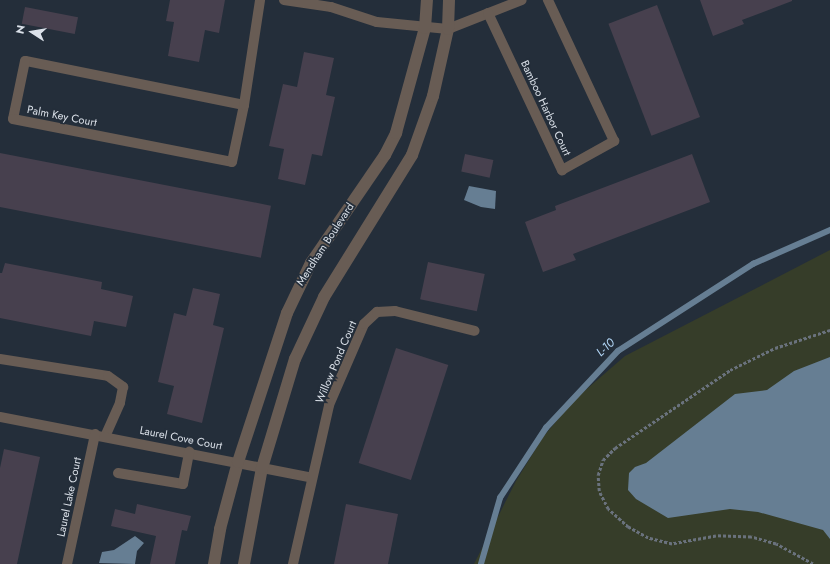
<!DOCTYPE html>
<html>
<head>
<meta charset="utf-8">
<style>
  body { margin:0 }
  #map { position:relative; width:830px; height:564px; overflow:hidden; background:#242e3a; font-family:Jost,sans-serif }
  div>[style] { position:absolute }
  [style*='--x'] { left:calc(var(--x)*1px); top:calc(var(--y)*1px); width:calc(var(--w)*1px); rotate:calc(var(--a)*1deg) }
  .green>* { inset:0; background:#363d29 }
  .water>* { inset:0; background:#667e93 }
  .stream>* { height:5.5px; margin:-2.75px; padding:0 2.75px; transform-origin:2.75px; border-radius:2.75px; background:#667e93 }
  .building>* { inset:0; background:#47404e; transform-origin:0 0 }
  .path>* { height:2.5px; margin-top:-1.25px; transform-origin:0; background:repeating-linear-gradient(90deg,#6a727d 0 3px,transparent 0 5px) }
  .lane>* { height:10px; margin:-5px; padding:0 5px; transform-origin:5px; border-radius:5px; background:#685c54 }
  .street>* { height:12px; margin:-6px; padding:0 6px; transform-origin:6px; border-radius:6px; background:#685c54 }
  span { translate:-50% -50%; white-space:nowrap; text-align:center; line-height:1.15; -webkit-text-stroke:3.5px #242e3a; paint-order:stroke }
  .street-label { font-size:11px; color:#dbe1e9 }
  .water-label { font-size:12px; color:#b3d7f7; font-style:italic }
  .north { position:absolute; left:12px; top:12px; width:40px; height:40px; -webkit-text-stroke:3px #242e3a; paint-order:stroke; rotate:282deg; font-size:11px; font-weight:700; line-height:16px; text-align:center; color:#dbe1e9 }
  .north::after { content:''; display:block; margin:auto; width:14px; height:18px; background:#dbe1e9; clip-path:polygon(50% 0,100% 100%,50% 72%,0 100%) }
</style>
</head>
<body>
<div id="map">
  <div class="green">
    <div style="clip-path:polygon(830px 250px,830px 564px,474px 564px,516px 481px,543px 437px,574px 400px,625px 356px)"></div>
  </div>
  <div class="water">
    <div style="clip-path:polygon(469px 186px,496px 191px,495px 209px,481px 207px,464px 200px)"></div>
    <div style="clip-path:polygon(830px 357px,830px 539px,823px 530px,758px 512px,730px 509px,668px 518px,636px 499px,628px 490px,629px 473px,635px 467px,646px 463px,735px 394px,767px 390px,794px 371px)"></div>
    <div style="clip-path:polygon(135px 536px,144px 543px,137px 551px,135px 564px,99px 563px,102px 552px,114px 550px)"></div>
  </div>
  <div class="stream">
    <div style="--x:481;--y:564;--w:69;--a:-73.9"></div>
    <div style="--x:500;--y:498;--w:84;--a:-56.7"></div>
    <div style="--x:546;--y:428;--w:105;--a:-46.9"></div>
    <div style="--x:618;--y:351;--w:161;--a:-32.8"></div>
    <div style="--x:753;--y:264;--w:84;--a:-23.8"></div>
  </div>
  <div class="building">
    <div style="clip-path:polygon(170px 0,225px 0,219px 33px,205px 30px,199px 62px,168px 56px,174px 22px,166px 21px)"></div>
    <div style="clip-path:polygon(700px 0,792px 0,792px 1px,742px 20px,744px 24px,713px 36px)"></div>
    <div style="left:657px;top:5px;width:120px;height:52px;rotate:69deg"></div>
    <div style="left:25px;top:7px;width:54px;height:17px;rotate:11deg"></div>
    <div style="clip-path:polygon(304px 52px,334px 58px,326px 95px,335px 97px,322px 156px,312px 154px,305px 185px,278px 179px,284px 149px,269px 146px,283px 84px,297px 87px)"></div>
    <div style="left:0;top:153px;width:276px;height:53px;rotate:11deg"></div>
    <div style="left:465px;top:154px;width:29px;height:18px;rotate:12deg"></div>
    <div style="clip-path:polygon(692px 154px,710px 202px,573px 254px,576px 260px,543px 272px,525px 222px,556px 210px,555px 206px)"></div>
    <div style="left:428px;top:262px;width:58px;height:38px;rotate:12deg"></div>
    <div style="clip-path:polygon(5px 263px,102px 282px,101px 289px,133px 296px,126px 327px,94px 321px,91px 336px,0 318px,0 273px,2px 273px)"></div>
    <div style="clip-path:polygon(193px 288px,220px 294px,213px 325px,224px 328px,202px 423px,167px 414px,174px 386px,158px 382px,174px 313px,186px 316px)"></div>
    <div style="left:396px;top:348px;width:55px;height:121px;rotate:18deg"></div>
    <div style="clip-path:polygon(4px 449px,40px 457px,17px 564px,0 564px,0 468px)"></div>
    <div style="clip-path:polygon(137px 504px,191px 516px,187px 531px,182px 530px,175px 564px,150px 564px,156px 536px,111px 526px,115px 509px,135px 514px)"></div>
    <div style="clip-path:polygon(346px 504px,398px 514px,388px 564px,334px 564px)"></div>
  </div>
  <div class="path">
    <div style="--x:813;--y:564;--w:42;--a:-151.6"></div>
    <div style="--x:776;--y:544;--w:26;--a:-164"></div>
    <div style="--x:751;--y:537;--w:35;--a:-178"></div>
    <div style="--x:716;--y:536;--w:45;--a:169.7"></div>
    <div style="--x:672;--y:544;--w:25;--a:-166"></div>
    <div style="--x:648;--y:538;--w:23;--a:-151"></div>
    <div style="--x:628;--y:527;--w:27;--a:-138"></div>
    <div style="--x:608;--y:509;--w:20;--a:-117"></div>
    <div style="--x:599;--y:491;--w:16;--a:-94"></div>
    <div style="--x:598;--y:475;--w:16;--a:-72"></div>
    <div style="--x:603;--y:460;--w:17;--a:-45"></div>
    <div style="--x:615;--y:448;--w:139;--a:-34.1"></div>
    <div style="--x:730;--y:370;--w:50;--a:-26.1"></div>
    <div style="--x:775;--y:348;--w:58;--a:-18.1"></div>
  </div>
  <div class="lane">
    <div style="--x:284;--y:0;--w:48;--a:8.5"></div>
    <div style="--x:331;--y:7;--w:48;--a:18.1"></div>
    <div style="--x:377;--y:22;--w:71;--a:5.6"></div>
    <div style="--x:448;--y:29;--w:79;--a:-21.4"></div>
    <div style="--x:488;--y:13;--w:174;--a:64.8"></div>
    <div style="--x:562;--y:170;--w:60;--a:-29.1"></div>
    <div style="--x:614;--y:141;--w:156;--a:-115.1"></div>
    <div style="--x:244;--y:105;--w:223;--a:-168.6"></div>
    <div style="--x:25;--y:61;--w:59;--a:101.7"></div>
    <div style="--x:13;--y:119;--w:223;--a:11.1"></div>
    <div style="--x:232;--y:162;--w:58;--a:-78.1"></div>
    <div style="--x:244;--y:105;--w:106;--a:-81.3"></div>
    <div style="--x:0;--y:359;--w:109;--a:8.9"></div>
    <div style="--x:108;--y:376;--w:19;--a:36"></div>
    <div style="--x:123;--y:387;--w:16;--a:101"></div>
    <div style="--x:120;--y:403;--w:36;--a:114"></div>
    <div style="--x:0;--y:417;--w:316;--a:11"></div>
    <div style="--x:118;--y:473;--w:66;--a:9.6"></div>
    <div style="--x:183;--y:484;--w:33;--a:-79"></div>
    <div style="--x:67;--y:564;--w:133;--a:-77.8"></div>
    <div style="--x:293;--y:564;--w:163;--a:-77.2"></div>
    <div style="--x:329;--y:405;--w:88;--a:-66.6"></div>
    <div style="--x:364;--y:324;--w:18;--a:-43"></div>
    <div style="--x:377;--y:312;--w:18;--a:-3"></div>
    <div style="--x:395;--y:311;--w:82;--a:14"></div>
  </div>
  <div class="street">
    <div style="--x:214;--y:564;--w:36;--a:-80"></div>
    <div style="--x:220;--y:529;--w:69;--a:-75"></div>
    <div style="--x:238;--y:462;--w:157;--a:-71.8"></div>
    <div style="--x:287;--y:313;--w:55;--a:-64.4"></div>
    <div style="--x:311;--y:263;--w:131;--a:-55.6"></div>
    <div style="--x:385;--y:155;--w:25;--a:-63"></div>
    <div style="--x:396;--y:133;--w:109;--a:-74.6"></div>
    <div style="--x:425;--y:28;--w:28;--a:-86"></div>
    <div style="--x:244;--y:564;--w:98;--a:-79.4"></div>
    <div style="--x:262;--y:468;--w:114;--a:-73.2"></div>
    <div style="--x:295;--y:359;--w:68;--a:-64.9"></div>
    <div style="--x:324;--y:297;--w:167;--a:-58.2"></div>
    <div style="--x:412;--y:155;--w:63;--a:-70.4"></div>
    <div style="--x:433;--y:96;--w:69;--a:-77.4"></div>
    <div style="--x:448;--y:29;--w:29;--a:-88"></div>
  </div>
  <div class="street-label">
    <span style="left:546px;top:108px;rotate:65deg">Bamboo Harbor Court</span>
    <span style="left:62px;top:116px;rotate:11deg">Palm Key Court</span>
    <span style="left:325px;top:244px;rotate:-57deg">Mendham Boulevard</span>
    <span style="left:336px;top:362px;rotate:-67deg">Willow Pond Court</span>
    <span style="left:181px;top:438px;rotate:11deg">Laurel Cove Court</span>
    <span style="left:69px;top:497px;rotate:-78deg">Laurel Lake Court</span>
  </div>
  <div class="water-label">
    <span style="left:606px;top:348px;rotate:-43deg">L-10</span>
  </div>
  <div class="north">N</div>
</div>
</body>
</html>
